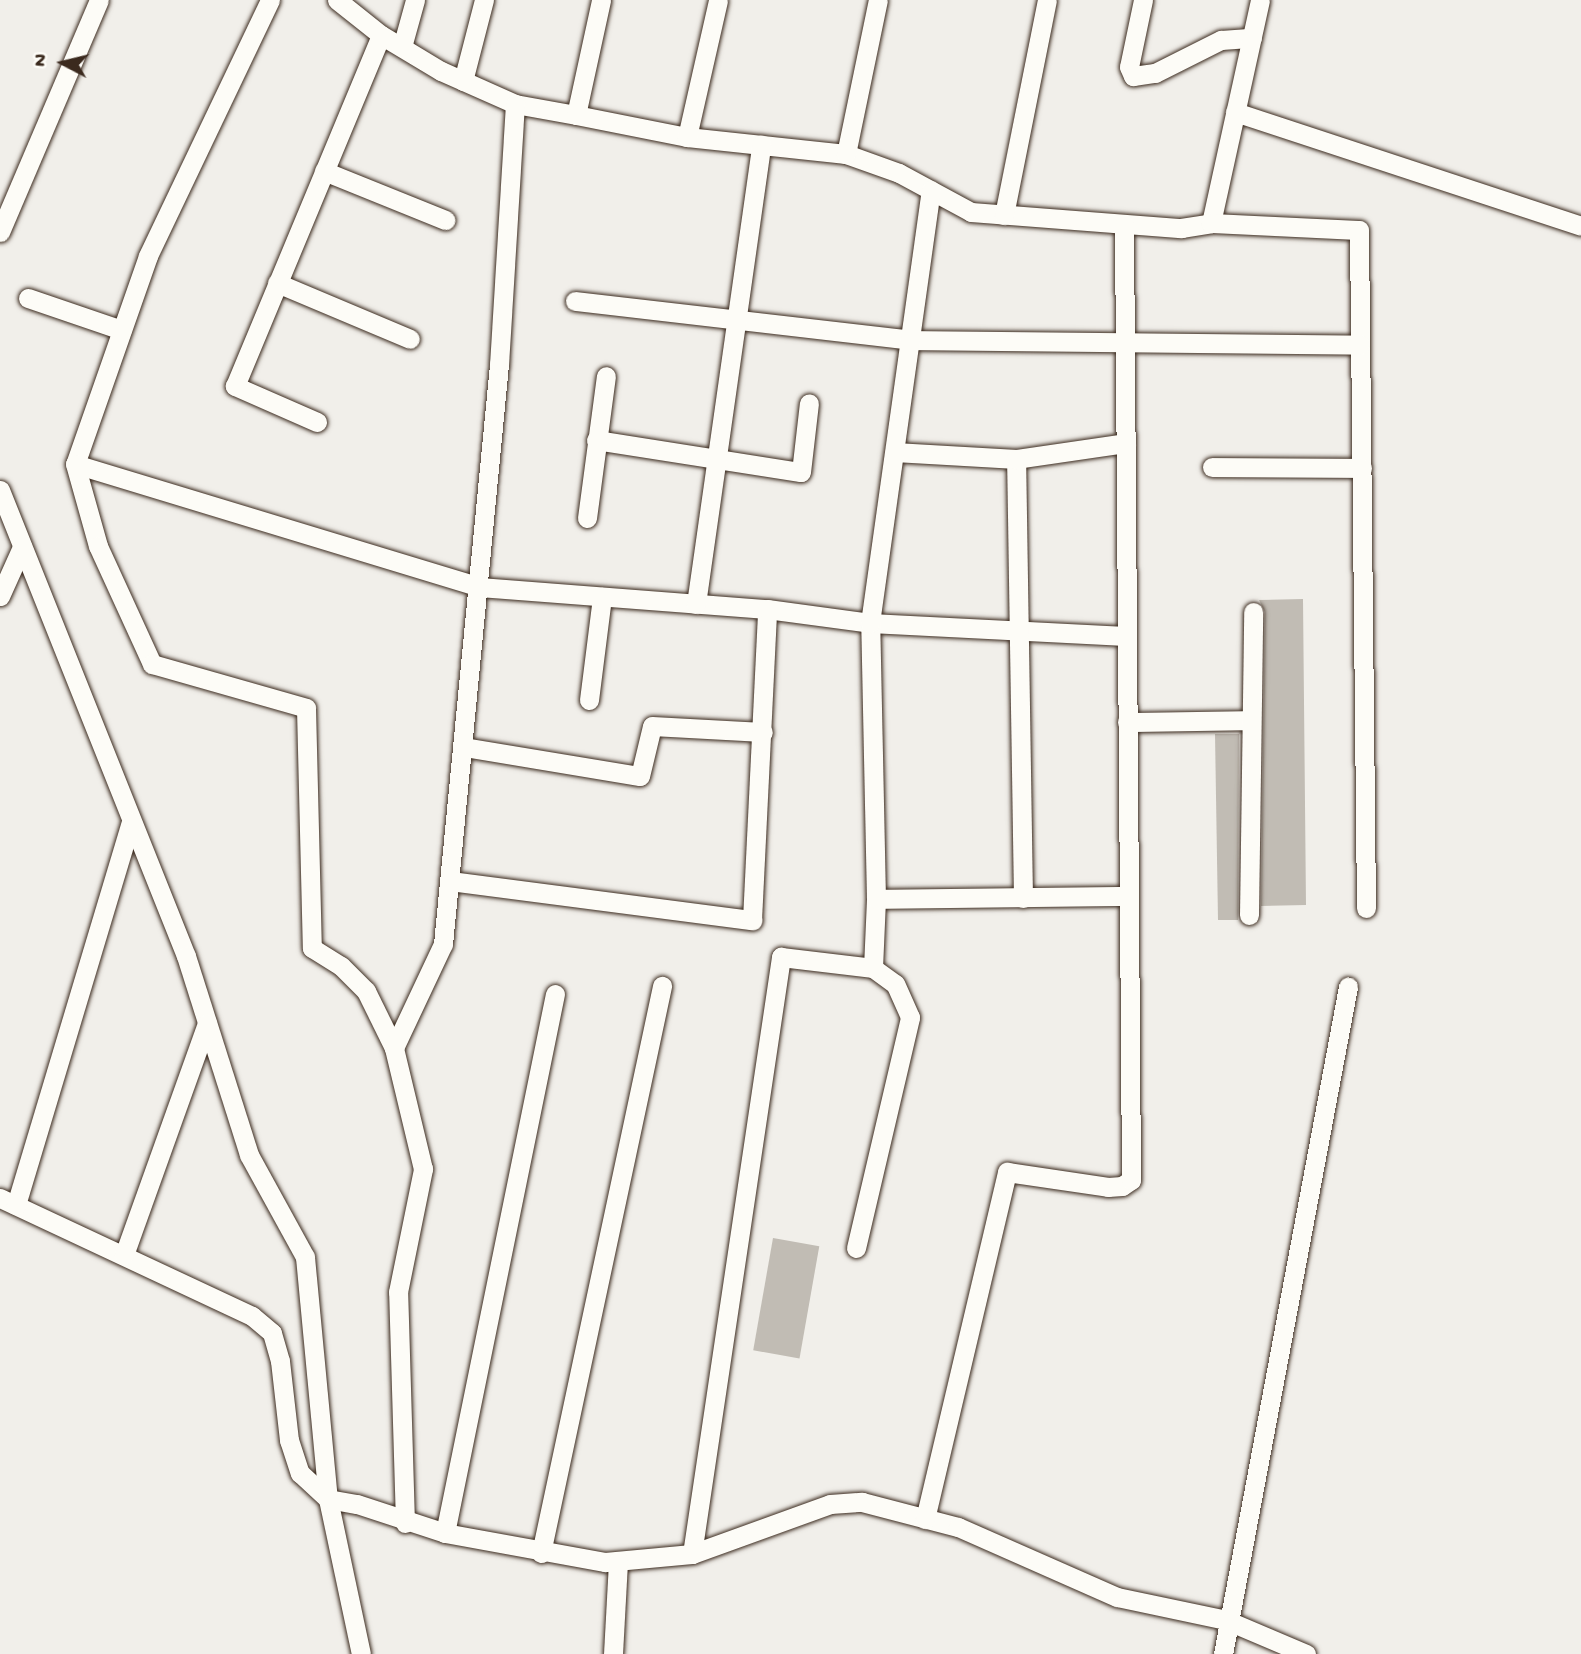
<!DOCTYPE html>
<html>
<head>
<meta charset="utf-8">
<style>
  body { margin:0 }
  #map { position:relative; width:1581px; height:1654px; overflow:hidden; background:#f1efea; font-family:"Gochi Hand",sans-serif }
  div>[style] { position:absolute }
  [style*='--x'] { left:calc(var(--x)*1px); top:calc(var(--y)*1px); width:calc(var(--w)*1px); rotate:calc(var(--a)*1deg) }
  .building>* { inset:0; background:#c1bcb4; transform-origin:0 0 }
  .roads { filter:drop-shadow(0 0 2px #3b2a1e) drop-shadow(0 0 2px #3b2a1e) }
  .minor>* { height:19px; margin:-9.5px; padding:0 9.5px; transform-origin:9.5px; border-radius:9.5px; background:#fdfcf7 }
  span { translate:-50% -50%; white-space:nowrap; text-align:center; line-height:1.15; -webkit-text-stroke:6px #fdfcf7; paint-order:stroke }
  .north { position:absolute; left:28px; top:28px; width:70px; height:70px; -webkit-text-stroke:5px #fdfcf7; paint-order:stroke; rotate:277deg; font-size:19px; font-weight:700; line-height:28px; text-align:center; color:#3b2a1e }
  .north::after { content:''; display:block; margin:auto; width:24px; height:32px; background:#3b2a1e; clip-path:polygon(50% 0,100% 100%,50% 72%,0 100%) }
</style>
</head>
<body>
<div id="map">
  <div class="building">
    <div style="clip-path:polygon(1303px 599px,1306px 905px,1261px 906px,1265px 612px,1259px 600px)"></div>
    <div style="clip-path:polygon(1215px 734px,1239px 734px,1238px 920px,1218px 920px)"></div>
    <div style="left:773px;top:1238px;width:47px;height:114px;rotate:10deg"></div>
  </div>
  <div class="roads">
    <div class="minor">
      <div style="--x:270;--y:0;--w:284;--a:115.5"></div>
      <div style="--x:148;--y:256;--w:220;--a:109.3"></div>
      <div style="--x:75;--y:464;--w:422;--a:16.9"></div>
      <div style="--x:479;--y:587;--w:289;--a:4.4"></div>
      <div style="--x:337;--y:0;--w:56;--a:38.5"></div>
      <div style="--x:381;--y:35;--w:70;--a:31"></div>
      <div style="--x:441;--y:71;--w:81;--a:24"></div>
      <div style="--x:515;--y:104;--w:62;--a:10.2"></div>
      <div style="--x:576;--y:115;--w:118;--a:-77.7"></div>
      <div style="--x:1143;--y:0;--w:68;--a:101.8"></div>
      <div style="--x:1129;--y:67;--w:10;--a:66"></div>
      <div style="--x:1133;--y:76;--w:22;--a:-8"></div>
      <div style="--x:1155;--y:73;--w:74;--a:-26.6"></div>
      <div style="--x:1221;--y:40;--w:31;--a:-4"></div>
      <div style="--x:402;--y:47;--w:49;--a:-74.5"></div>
      <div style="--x:463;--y:81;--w:84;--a:-75.5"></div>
      <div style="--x:1235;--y:112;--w:364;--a:18.2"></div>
      <div style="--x:576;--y:115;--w:113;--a:11.2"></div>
      <div style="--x:687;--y:137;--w:160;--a:6.1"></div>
      <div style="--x:846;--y:154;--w:56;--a:19.7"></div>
      <div style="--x:899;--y:173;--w:82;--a:28.4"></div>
      <div style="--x:971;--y:212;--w:211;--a:4.4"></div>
      <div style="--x:1181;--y:228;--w:30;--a:-9"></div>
      <div style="--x:1211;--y:223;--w:228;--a:-77.6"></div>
      <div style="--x:687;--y:137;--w:140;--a:-77.2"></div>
      <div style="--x:846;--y:154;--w:157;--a:-78.3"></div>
      <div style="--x:324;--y:171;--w:131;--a:22"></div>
      <div style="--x:1004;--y:215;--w:219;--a:-78.7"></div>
      <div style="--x:1211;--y:223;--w:148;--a:2.7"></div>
      <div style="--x:1359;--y:230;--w:678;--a:89.41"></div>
      <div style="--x:0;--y:232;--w:252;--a:-66.9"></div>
      <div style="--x:277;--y:283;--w:144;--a:22.8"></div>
      <div style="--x:28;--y:298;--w:99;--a:18.8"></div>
      <div style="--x:575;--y:301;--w:339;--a:6.6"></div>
      <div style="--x:912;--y:340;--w:448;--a:0.6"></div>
      <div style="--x:317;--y:422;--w:90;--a:-156.3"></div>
      <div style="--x:235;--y:386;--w:380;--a:-67.4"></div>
      <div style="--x:596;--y:440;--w:207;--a:8.9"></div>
      <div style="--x:801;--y:472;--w:69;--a:-83.4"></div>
      <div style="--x:895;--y:452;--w:121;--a:3.3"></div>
      <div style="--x:75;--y:464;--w:85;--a:74.3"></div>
      <div style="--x:98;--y:546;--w:130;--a:65.4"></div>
      <div style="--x:152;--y:664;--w:160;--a:15.9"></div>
      <div style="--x:306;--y:708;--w:240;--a:88.6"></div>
      <div style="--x:312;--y:948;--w:34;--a:32"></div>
      <div style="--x:341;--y:966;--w:35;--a:45"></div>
      <div style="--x:366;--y:991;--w:64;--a:63.8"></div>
      <div style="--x:1212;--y:467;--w:150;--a:0.4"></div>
      <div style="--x:0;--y:490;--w:502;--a:68.24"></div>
      <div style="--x:186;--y:956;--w:209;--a:72.4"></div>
      <div style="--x:249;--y:1155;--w:116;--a:61.2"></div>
      <div style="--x:305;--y:1257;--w:243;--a:84.6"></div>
      <div style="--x:328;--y:1499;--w:158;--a:78"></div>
      <div style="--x:587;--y:518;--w:143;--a:-82.4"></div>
      <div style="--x:0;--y:596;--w:54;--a:-65.8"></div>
      <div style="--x:696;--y:604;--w:464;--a:-81.9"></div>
      <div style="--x:589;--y:700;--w:104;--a:-82.8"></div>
      <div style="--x:1127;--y:722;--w:123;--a:-0.9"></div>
      <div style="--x:464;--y:747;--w:178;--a:9.4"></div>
      <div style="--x:640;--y:776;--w:51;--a:-76.5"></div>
      <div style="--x:652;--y:726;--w:111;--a:3.1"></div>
      <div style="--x:450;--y:881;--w:305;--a:7.4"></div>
      <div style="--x:752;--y:920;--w:311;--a:-87.2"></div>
      <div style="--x:767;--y:609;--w:104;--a:7.7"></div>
      <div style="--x:870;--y:623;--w:256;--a:2.9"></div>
      <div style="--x:1023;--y:898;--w:439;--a:-90.9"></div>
      <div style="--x:1016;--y:459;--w:111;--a:-8.3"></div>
      <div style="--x:876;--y:899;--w:253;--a:-0.7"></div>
      <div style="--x:1249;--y:915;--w:303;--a:-89.2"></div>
      <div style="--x:0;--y:1198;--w:278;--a:25.1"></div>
      <div style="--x:252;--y:1316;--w:26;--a:40"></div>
      <div style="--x:272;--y:1333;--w:29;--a:74"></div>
      <div style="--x:280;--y:1361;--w:80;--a:83.5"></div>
      <div style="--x:289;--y:1440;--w:35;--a:72"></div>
      <div style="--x:300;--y:1473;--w:38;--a:43"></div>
      <div style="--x:328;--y:1499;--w:29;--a:10"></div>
      <div style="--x:357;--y:1504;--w:93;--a:18.2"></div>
      <div style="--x:445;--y:1533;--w:163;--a:10.3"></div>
      <div style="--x:605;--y:1562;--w:87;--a:-5.3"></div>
      <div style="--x:692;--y:1554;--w:147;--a:-19.9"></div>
      <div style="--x:830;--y:1504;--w:32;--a:-4"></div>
      <div style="--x:862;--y:1502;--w:99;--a:14.6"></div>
      <div style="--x:958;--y:1527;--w:174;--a:23.8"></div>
      <div style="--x:1117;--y:1597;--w:111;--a:11.9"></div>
      <div style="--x:1226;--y:1620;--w:87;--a:23"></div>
      <div style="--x:16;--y:1205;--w:400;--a:-73.3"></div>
      <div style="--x:856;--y:1248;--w:237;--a:-76.8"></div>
      <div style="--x:910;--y:1017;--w:36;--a:-114"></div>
      <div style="--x:895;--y:984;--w:27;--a:-144"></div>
      <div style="--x:124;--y:1255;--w:246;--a:-70.3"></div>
      <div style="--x:925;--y:1519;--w:357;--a:-76.7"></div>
      <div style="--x:1007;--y:1172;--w:102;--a:8.4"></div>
      <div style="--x:1108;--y:1187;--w:14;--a:-4"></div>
      <div style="--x:1122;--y:1186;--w:11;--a:-34"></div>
      <div style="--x:1131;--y:1180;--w:956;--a:-90.42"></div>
      <div style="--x:405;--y:1523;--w:231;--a:-91.7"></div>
      <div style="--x:398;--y:1292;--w:126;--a:-78.5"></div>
      <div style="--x:423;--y:1169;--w:124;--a:-103.5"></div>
      <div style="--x:394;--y:1048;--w:115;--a:-64.8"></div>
      <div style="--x:443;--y:944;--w:582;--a:-84.48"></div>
      <div style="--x:499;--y:365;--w:261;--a:-86.5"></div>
      <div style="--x:445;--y:1533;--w:550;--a:-78.47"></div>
      <div style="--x:541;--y:1553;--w:580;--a:-77.95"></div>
      <div style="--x:692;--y:1554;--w:604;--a:-81.52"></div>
      <div style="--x:781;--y:957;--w:93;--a:6.8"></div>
      <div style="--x:873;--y:968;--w:69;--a:-87.5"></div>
      <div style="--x:876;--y:899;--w:276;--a:-91.2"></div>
      <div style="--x:870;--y:623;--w:437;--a:-82"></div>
      <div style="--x:613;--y:1654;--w:93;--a:-86.9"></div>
      <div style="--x:1223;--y:1654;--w:679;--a:-79.39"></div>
    </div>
  </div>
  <div class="north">N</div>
</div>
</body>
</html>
